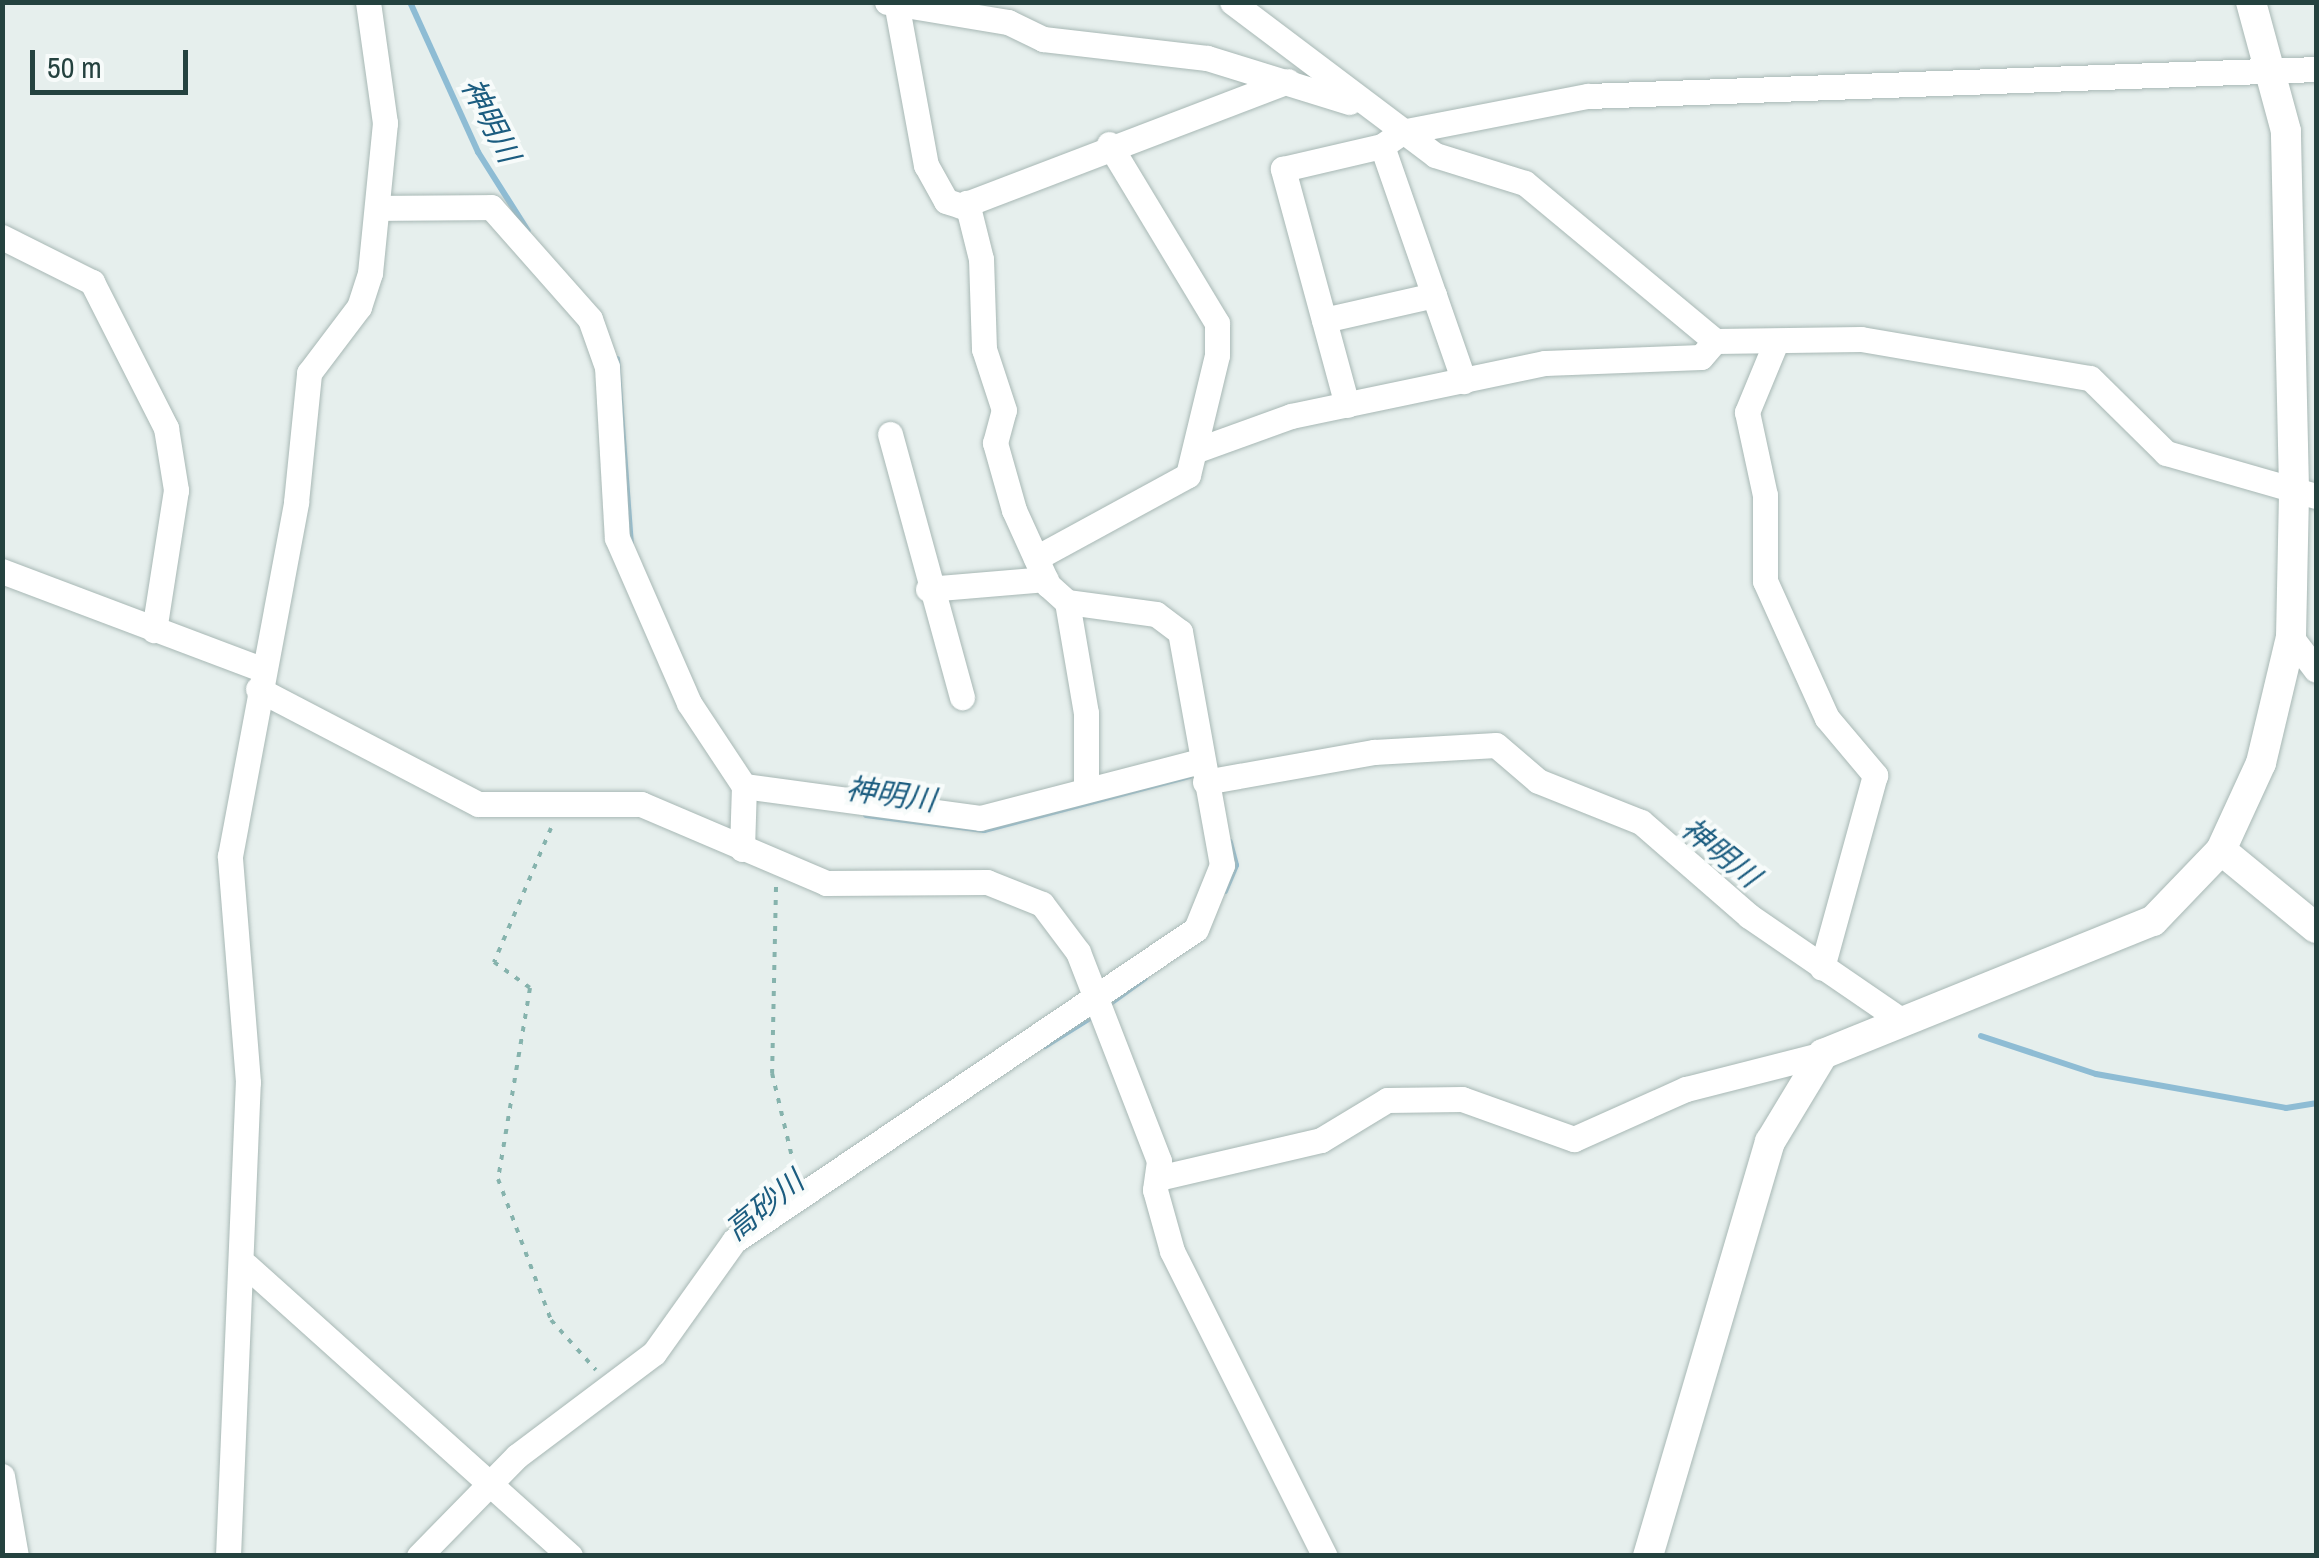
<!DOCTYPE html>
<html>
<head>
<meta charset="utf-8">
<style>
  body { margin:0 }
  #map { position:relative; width:2319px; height:1558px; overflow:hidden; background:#e6efed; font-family:"Archivo Narrow","Noto Sans JP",sans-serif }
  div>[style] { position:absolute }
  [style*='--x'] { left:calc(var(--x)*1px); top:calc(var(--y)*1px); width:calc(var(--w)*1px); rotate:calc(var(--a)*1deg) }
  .stream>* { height:6px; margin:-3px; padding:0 3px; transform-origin:3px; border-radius:3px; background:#8ebcd4 }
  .path>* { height:4px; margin-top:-2px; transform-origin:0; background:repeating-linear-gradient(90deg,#86b3ad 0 5px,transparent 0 13px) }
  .roads { filter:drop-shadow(0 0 2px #a8b8b5) drop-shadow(0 0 2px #a8b8b5) }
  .street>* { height:25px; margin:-12.5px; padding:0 12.5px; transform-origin:12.5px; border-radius:12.5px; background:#fff }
  .secondary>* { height:30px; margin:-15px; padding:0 15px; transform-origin:15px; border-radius:15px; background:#fff }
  span { translate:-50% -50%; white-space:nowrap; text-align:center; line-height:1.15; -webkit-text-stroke:8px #f7fbfa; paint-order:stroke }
  .water-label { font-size:30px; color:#1c5d80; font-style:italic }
  .frame { position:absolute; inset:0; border:5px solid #24423f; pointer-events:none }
  .scale { position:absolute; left:30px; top:50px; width:158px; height:45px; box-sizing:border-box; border:5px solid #24423f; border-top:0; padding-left:12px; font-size:30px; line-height:35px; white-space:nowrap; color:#24423f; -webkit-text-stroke:8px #f7fbfa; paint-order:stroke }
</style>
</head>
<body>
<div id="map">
  <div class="stream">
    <div style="--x:410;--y:2;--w:165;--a:65.6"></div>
    <div style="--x:478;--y:152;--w:93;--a:57.7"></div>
    <div style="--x:617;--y:359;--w:187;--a:85.7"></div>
    <div style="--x:866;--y:815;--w:119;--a:7.2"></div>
    <div style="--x:984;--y:830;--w:213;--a:-14.7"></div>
    <div style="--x:1225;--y:891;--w:28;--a:-67"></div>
    <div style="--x:1236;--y:865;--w:24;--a:-105"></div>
    <div style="--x:1109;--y:1004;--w:44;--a:-35.8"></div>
    <div style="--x:1981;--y:1036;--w:121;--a:18.3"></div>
    <div style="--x:2096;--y:1074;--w:193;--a:10.1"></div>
    <div style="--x:2286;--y:1108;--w:30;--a:-9"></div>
    <div style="--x:1045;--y:1046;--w:53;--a:-31.9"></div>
  </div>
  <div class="path">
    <div style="--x:551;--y:828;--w:146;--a:113"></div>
    <div style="--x:494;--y:962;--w:44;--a:35.8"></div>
    <div style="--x:530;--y:988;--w:194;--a:99.5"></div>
    <div style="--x:498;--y:1179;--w:151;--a:69.4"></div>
    <div style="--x:551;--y:1320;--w:67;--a:48"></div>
    <div style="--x:776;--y:887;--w:186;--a:91.2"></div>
    <div style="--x:772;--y:1073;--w:104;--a:76.6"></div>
  </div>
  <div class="roads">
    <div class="street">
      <div style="--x:887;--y:2;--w:123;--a:9.4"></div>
      <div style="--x:1008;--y:22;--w:39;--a:26"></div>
      <div style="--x:1043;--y:39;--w:165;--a:6.6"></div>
      <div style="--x:1207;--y:58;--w:149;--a:17.2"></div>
      <div style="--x:896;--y:2;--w:166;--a:79.6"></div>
      <div style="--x:926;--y:165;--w:41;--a:60.9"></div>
      <div style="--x:946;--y:201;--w:16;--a:18"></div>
      <div style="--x:961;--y:206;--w:350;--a:-20.9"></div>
      <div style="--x:1232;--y:2;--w:254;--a:37"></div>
      <div style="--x:1435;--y:155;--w:94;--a:17.3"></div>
      <div style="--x:1525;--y:183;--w:247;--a:39.7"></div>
      <div style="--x:1715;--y:341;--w:146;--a:-0.8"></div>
      <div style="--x:1861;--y:339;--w:232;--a:9.7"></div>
      <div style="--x:2090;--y:378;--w:107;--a:44.6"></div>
      <div style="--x:2166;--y:453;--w:156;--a:16"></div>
      <div style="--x:1382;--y:146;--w:249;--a:70.8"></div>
      <div style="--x:380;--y:208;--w:111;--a:-0.5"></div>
      <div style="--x:491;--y:207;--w:149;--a:48.5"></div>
      <div style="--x:590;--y:319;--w:51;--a:70.5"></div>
      <div style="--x:607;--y:367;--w:171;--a:86.7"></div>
      <div style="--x:617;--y:538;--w:180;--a:66.4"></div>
      <div style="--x:689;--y:703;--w:100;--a:56.5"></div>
      <div style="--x:744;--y:786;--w:238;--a:7.7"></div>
      <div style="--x:980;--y:818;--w:228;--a:-14.5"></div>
      <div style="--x:2;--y:237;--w:101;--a:26.6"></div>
      <div style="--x:92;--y:282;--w:164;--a:63.1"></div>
      <div style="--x:166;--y:428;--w:63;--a:80.8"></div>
      <div style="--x:176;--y:490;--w:142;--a:98.9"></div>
      <div style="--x:1324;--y:320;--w:113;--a:-12.8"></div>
      <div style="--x:1776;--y:342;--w:76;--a:112.5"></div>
      <div style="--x:1747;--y:412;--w:85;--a:77.8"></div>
      <div style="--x:1765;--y:495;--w:86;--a:90"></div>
      <div style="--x:1765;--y:581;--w:150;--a:65.7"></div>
      <div style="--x:1827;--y:718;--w:75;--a:49.9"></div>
      <div style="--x:1875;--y:775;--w:200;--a:105.4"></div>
      <div style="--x:1347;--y:405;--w:245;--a:-105.2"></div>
      <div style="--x:1283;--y:169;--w:102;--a:-13.1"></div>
      <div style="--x:1382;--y:146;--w:24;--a:-35"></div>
      <div style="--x:1402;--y:132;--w:189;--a:-11"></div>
      <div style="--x:1588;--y:96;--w:729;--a:-2.12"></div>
      <div style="--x:890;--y:434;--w:273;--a:74.7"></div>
      <div style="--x:1197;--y:450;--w:100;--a:-19.9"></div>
      <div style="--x:1291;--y:416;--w:259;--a:-11.8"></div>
      <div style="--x:1545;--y:363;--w:156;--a:-2.2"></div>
      <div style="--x:1701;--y:357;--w:21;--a:-49"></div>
      <div style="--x:1036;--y:558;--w:173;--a:-28.6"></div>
      <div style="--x:1188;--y:475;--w:123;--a:-76.4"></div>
      <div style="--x:1217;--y:355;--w:32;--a:-90"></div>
      <div style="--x:1217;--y:323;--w:209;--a:-121.1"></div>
      <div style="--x:2;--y:571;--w:277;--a:20.7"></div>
      <div style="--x:928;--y:589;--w:118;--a:-4.8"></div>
      <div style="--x:1067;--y:602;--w:113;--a:80.3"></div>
      <div style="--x:1086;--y:713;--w:75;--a:90"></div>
      <div style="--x:2291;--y:637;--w:41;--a:52.9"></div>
      <div style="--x:258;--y:689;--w:248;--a:27.6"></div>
      <div style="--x:478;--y:804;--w:163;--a:0"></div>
      <div style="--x:641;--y:804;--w:201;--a:23.1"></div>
      <div style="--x:826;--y:883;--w:161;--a:-0.4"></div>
      <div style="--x:987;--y:882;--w:59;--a:21.8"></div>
      <div style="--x:1042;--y:904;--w:60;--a:53.1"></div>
      <div style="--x:1078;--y:952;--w:224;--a:68.8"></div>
      <div style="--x:1159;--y:1161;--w:29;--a:98"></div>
      <div style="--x:1155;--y:1190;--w:63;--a:74.4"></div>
      <div style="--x:1172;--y:1251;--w:341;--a:63.4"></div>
      <div style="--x:1205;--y:782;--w:172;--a:-10.1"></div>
      <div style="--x:1374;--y:752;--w:122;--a:-3.3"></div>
      <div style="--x:1496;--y:745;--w:55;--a:40.6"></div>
      <div style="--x:1538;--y:781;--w:111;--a:21.7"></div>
      <div style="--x:1641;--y:822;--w:143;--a:41"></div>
      <div style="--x:1749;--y:916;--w:181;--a:34.4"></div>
      <div style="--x:742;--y:849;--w:63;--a:-88.2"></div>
      <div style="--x:1158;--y:1178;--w:167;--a:-13.1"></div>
      <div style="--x:1321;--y:1140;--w:77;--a:-31.2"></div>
      <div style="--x:1387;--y:1100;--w:75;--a:-0.8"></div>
      <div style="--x:1462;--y:1099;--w:119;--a:19.7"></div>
      <div style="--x:1574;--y:1139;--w:123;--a:-24.1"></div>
      <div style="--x:1686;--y:1089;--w:141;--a:-14.3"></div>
      <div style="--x:247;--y:1266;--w:434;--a:41.9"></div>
      <div style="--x:2;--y:1476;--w:81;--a:80.1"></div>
      <div style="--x:228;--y:1556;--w:474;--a:-87.6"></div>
      <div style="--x:248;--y:1082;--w:227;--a:-94.6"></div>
      <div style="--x:230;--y:856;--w:360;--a:-79.4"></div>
      <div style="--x:296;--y:502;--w:130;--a:-84.2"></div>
      <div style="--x:309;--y:373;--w:83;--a:-52.9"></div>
      <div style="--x:359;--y:307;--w:36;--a:-72"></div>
      <div style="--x:370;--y:273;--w:151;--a:-84.3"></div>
      <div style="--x:385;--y:123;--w:122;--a:-98"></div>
      <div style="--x:419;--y:1556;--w:140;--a:-45.6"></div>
      <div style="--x:517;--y:1456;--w:171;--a:-36.9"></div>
      <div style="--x:654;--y:1353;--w:138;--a:-54.5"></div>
      <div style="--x:734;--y:1241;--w:557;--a:-34.03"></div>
      <div style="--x:1196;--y:929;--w:69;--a:-67.9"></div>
      <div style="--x:1222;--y:865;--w:237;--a:-100.2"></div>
      <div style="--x:1180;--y:632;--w:30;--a:-143"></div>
      <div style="--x:1156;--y:614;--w:90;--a:-172.3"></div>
      <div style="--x:1067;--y:602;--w:25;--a:-138"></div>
      <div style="--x:1048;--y:585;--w:82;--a:-114.4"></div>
      <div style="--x:1014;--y:510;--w:70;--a:-105.8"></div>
      <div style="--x:995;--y:443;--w:34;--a:-75"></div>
      <div style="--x:1004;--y:410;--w:64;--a:-108.2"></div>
      <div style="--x:984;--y:349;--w:90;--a:-91.9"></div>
      <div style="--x:981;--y:259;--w:58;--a:-104"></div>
    </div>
    <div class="secondary">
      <div style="--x:2221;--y:850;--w:123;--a:39.4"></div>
      <div style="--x:1648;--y:1556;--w:432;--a:-73.6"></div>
      <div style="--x:1770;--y:1142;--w:103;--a:-58.9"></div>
      <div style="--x:1823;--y:1054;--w:356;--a:-22"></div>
      <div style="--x:2153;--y:921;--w:98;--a:-46.2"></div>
      <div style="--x:2221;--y:850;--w:96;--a:-65.3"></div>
      <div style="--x:2261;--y:763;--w:130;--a:-76.6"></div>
      <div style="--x:2291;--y:637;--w:148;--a:-88.8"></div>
      <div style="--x:2294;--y:489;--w:358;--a:-91.3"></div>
      <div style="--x:2286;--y:131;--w:134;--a:-105.2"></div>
    </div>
  </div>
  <div class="water-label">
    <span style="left:491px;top:120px;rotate:63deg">神明川</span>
    <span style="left:891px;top:794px;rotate:8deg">神明川</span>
    <span style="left:1721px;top:852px;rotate:39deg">神明川</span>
    <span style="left:764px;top:1205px;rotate:-39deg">高砂川</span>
  </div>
  <div class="frame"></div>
  <div class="scale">50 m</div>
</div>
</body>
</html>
